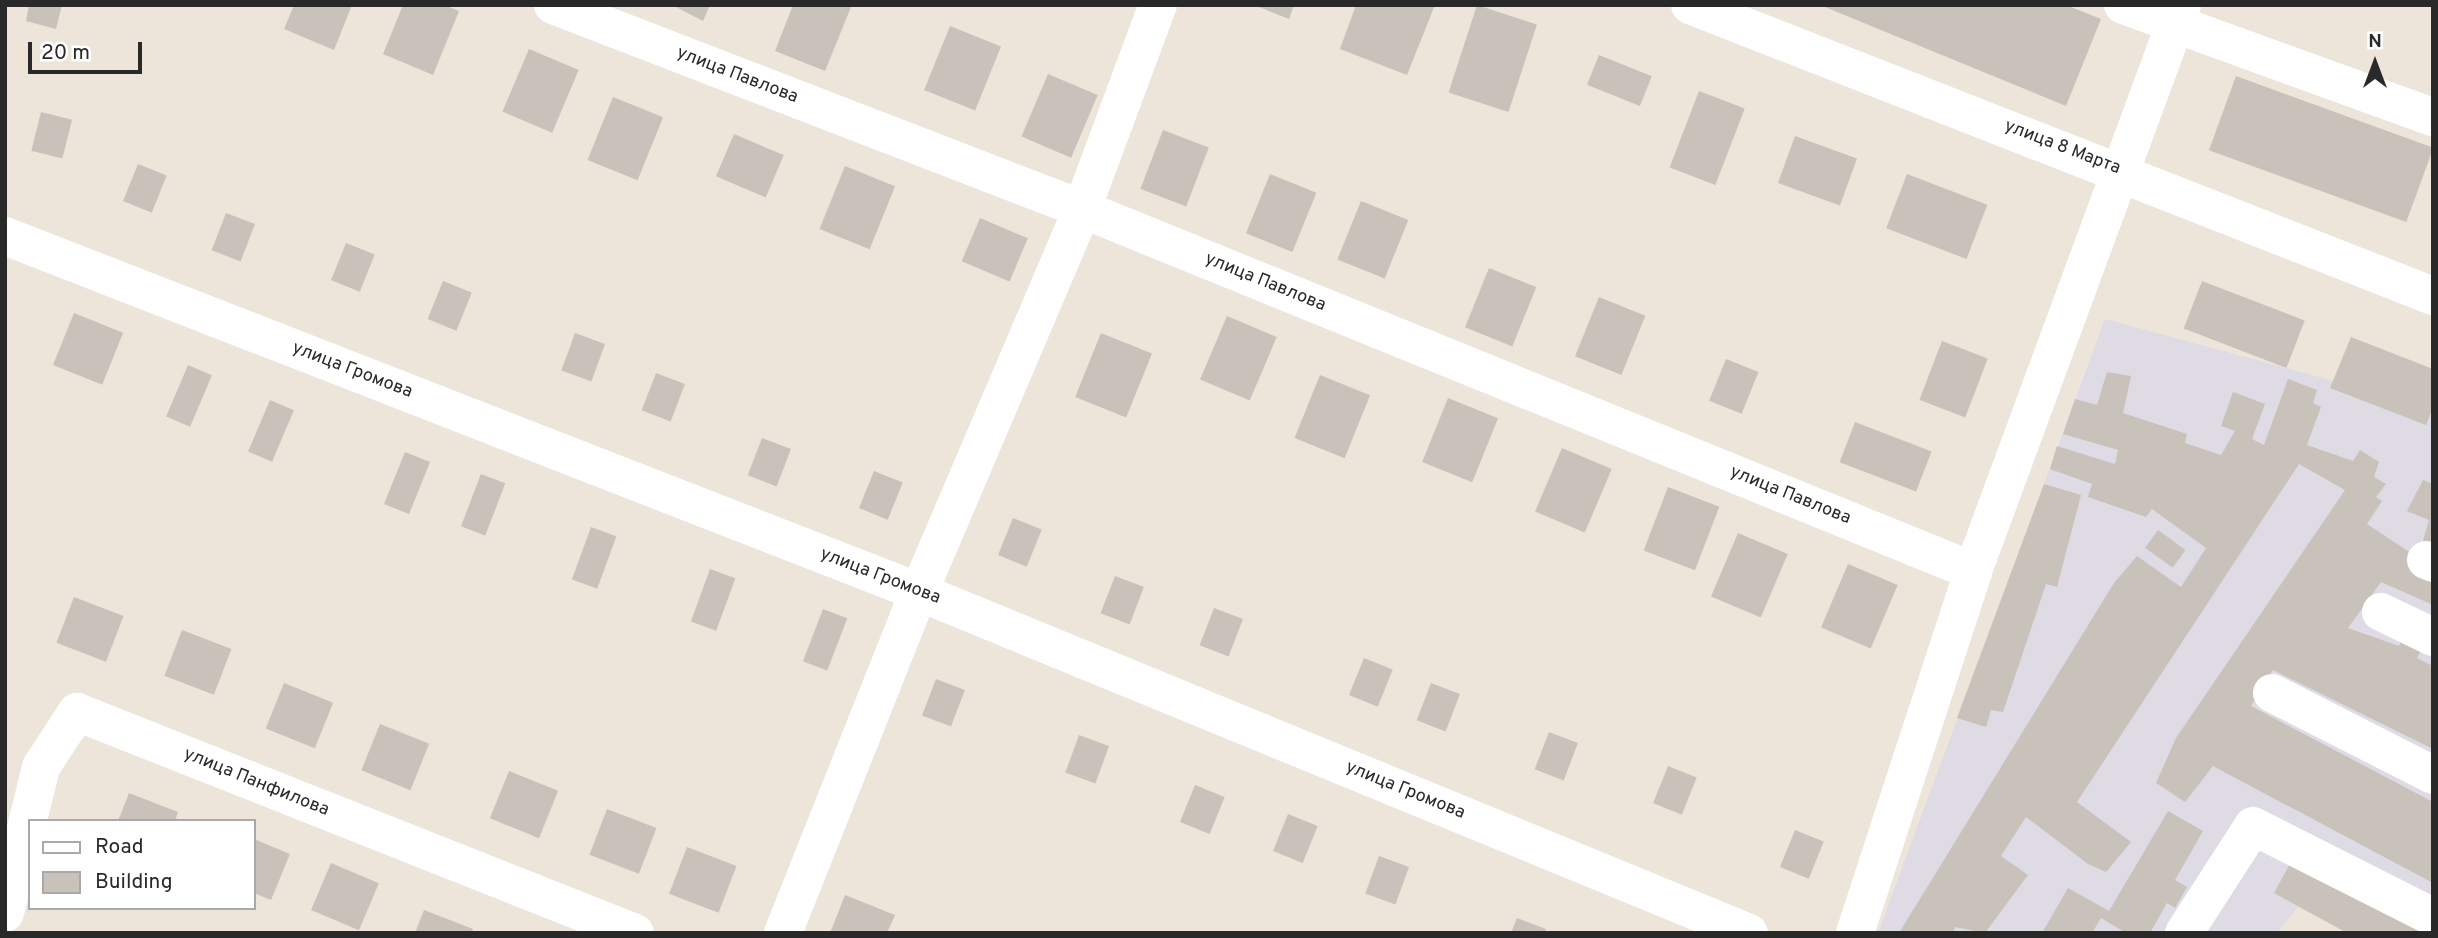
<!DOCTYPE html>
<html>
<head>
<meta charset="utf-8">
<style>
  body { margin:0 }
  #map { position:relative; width:2438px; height:938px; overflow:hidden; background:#ede5da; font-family:Overpass,sans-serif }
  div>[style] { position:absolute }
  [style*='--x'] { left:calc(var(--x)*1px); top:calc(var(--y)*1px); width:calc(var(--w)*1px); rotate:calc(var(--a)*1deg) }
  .industrial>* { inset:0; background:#dedbe4 }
  .building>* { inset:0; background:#c8c2ba; transform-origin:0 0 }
  .minor>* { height:38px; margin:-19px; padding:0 19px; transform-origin:19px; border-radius:19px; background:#fff }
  span { translate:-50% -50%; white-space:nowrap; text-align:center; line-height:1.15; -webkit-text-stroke:7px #fff; paint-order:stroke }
  .street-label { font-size:18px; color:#292929 }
  .frame { position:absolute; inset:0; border:7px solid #292929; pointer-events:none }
  .legend { position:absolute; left:28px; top:819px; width:228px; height:91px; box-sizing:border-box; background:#fff; border:2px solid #a9a9a9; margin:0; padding:9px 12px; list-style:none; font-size:21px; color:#292929 }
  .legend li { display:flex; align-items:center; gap:14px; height:35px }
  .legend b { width:35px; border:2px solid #a9a9a9 }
  .north { position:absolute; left:2340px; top:28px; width:70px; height:70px; -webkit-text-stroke:5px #fff; paint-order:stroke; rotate:0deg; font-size:19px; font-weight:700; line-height:28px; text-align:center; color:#292929 }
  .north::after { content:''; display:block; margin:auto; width:24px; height:32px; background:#292929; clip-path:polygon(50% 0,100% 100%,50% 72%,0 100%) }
  .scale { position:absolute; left:28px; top:42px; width:114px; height:32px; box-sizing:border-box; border:4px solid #292929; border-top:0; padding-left:9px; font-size:21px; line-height:24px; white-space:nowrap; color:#292929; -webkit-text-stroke:5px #fff; paint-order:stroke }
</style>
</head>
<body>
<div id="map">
  <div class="industrial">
    <div style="clip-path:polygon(2105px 319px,2349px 385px,2433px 417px,2433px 933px,2350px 933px,2298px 907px,2277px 933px,1878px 933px)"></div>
  </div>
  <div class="building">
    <div style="clip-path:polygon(29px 5px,62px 5px,56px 29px,26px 21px)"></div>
    <div style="clip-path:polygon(294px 5px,352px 5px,334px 50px,284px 29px)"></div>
    <div style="clip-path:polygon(403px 5px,444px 5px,459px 11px,433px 75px,383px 54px)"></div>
    <div style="clip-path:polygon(672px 5px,710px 5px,703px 21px)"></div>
    <div style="clip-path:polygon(793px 5px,851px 7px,825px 71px,775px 51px)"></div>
    <div style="clip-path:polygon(1254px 5px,1294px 5px,1289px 19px)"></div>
    <div style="clip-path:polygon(1356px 5px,1435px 5px,1407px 75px,1340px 49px)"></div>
    <div style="left:1477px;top:5px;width:63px;height:92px;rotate:18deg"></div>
    <div style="clip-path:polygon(1820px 5px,2066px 5px,2101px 19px,2066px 106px)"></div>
    <div style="left:950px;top:26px;width:55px;height:69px;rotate:22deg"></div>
    <div style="left:529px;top:49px;width:54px;height:68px;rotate:23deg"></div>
    <div style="left:1599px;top:55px;width:57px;height:32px;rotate:22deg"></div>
    <div style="left:1048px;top:74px;width:54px;height:68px;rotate:23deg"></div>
    <div style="left:2236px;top:76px;width:210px;height:79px;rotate:20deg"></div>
    <div style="left:1699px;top:91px;width:49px;height:82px;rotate:21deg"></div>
    <div style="left:613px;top:97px;width:54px;height:68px;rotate:22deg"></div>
    <div style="left:41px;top:112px;width:32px;height:40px;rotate:14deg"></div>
    <div style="left:1163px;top:130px;width:49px;height:63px;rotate:21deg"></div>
    <div style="left:734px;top:134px;width:54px;height:46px;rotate:23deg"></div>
    <div style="left:1795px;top:136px;width:66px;height:50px;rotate:20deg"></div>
    <div style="left:138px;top:164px;width:31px;height:40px;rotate:22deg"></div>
    <div style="left:845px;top:166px;width:54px;height:68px;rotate:22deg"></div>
    <div style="left:1270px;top:174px;width:50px;height:64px;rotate:22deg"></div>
    <div style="left:1907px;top:174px;width:86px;height:58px;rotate:21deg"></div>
    <div style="left:1361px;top:201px;width:51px;height:63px;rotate:22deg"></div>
    <div style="left:226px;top:213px;width:31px;height:40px;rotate:21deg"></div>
    <div style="left:980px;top:218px;width:52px;height:47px;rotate:23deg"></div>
    <div style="left:346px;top:243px;width:31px;height:40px;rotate:22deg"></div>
    <div style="left:1489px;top:268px;width:51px;height:64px;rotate:22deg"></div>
    <div style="left:443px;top:281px;width:31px;height:41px;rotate:22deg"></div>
    <div style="left:2202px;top:281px;width:110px;height:51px;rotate:21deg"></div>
    <div style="left:1599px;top:297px;width:50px;height:64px;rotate:22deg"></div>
    <div style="left:74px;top:313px;width:53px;height:56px;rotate:22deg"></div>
    <div style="left:1227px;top:316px;width:54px;height:69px;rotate:23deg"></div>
    <div style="left:575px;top:333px;width:32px;height:40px;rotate:20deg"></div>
    <div style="left:1101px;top:333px;width:55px;height:69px;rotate:22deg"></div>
    <div style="clip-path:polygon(2351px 337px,2433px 369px,2433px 408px,2426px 425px,2330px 388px)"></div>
    <div style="left:1942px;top:341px;width:49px;height:63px;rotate:21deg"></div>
    <div style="left:1726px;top:359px;width:35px;height:45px;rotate:22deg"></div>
    <div style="left:188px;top:365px;width:26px;height:56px;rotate:23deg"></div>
    <div style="clip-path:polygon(2107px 372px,2131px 376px,2123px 413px,2187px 434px,2185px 443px,2221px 455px,2235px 431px,2221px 426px,2233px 392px,2265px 404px,2252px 439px,2264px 445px,2288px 379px,2317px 390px,2313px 403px,2321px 407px,2307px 445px,2353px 461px,2360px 450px,2379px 462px,2374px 477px,2386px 484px,2376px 497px,2382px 501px,2367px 524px,2417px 557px,2433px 579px,2433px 605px,2381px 582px,2348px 628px,2399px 646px,2402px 639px,2421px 650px,2417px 658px,2433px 666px,2433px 749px,2273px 670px,2251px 706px,2433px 802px,2433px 883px,2213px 766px,2185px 802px,2156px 783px,2176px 738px,2345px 490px,2299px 464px,2077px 802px,2131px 842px,2106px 872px,2088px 864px,2026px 817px,2001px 856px,2028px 875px,1985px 933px,1955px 927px,1953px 933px,1899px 933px,2114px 583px,2137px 556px,2181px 587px,2206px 548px,2152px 509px,2146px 517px,2088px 497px,2092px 484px,2050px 469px,2057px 446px,2115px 464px,2118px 450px,2063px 434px,2075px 399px,2097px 405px)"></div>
    <div style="left:656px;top:373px;width:31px;height:40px;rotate:21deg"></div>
    <div style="left:1320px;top:375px;width:54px;height:68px;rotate:22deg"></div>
    <div style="left:1448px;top:398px;width:54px;height:69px;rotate:22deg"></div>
    <div style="left:270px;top:400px;width:26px;height:56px;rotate:23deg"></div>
    <div style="left:1855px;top:422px;width:82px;height:43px;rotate:21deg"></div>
    <div style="left:762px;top:438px;width:31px;height:40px;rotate:21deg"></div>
    <div style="left:1562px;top:448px;width:54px;height:69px;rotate:23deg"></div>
    <div style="left:405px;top:452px;width:27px;height:56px;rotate:22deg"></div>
    <div style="left:874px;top:471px;width:31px;height:40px;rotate:22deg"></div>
    <div style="left:481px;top:474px;width:26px;height:56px;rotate:21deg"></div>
    <div style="clip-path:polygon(2423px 480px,2433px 484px,2433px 549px,2422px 544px,2429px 520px,2407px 511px)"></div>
    <div style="clip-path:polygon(2044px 484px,2081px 495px,2057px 587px,2046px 584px,2003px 712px,1991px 710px,1986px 727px,1957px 718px)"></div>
    <div style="left:1668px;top:487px;width:55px;height:68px;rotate:21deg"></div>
    <div style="left:1013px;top:518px;width:31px;height:40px;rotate:22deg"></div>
    <div style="left:591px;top:527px;width:27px;height:56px;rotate:20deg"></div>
    <div style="left:2158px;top:530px;width:34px;height:22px;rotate:36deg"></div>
    <div style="left:1738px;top:533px;width:54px;height:69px;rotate:23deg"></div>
    <div style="left:1848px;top:564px;width:54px;height:69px;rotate:23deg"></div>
    <div style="left:710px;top:569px;width:27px;height:56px;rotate:20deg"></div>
    <div style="left:1115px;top:576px;width:31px;height:40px;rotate:21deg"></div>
    <div style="left:74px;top:597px;width:53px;height:49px;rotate:21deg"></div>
    <div style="left:1214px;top:608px;width:31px;height:40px;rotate:21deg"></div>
    <div style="left:823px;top:609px;width:26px;height:56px;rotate:21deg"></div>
    <div style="left:182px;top:630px;width:53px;height:49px;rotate:21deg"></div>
    <div style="left:1364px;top:658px;width:31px;height:40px;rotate:22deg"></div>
    <div style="left:936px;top:679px;width:31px;height:39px;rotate:21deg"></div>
    <div style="left:284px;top:683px;width:53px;height:49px;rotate:22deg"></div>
    <div style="left:1431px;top:683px;width:31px;height:40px;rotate:21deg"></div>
    <div style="left:380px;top:724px;width:53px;height:50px;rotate:22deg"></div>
    <div style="left:1549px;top:732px;width:31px;height:40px;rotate:21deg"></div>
    <div style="left:1079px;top:735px;width:32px;height:40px;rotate:20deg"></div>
    <div style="left:1668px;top:766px;width:31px;height:40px;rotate:22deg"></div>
    <div style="left:509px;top:771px;width:53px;height:51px;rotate:22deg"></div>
    <div style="left:1195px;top:785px;width:32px;height:40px;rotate:22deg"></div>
    <div style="clip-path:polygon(129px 793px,178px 812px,175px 821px,118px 821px)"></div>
    <div style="left:607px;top:809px;width:53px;height:49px;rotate:21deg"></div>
    <div style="clip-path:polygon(2168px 811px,2203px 831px,2175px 880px,2187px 887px,2175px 908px,2167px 903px,2150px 933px,2126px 933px,2101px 918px,2092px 933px,2042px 933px,2068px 888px,2109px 911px)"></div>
    <div style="left:1288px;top:814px;width:32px;height:40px;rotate:22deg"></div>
    <div style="left:1795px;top:830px;width:31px;height:40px;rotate:22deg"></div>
    <div style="clip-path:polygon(254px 839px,290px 854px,271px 900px,254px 893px)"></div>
    <div style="left:687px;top:847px;width:53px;height:50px;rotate:21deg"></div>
    <div style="left:1379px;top:856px;width:32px;height:40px;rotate:20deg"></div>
    <div style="clip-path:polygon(2292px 860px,2426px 933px,2347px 933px,2274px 893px)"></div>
    <div style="left:331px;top:863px;width:52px;height:51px;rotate:23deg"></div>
    <div style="clip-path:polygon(845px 895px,895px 915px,887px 933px,830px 933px)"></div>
    <div style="clip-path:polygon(424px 910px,473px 929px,472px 933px,415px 933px)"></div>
    <div style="clip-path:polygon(1517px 918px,1546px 929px,1545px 933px,1511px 933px)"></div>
  </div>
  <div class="minor">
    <div style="--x:553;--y:5;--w:567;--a:21.09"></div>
    <div style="--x:1082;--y:209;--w:962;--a:22.11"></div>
    <div style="--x:1690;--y:5;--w:798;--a:21.39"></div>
    <div style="--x:2123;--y:5;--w:330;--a:19.9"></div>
    <div style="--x:5;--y:236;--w:981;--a:21.28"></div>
    <div style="--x:919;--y:592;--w:897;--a:22.33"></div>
    <div style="--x:2426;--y:560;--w:8;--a:23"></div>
    <div style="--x:2381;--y:612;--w:58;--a:25.7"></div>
    <div style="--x:2272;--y:693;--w:181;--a:27"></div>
    <div style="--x:5;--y:913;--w:150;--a:-76.1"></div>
    <div style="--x:41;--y:767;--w:66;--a:-56.8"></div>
    <div style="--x:77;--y:712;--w:600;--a:21.61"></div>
    <div style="--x:783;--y:933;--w:367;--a:-68.3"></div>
    <div style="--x:919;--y:592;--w:416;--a:-66.9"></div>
    <div style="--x:1082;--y:209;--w:218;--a:-69.6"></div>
    <div style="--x:1855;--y:933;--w:381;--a:-71.9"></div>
    <div style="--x:1973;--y:571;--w:603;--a:-69.73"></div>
    <div style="--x:2184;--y:933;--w:127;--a:-57.2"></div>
    <div style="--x:2253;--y:826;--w:202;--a:26.8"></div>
  </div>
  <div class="street-label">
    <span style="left:737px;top:76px;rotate:21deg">улица Павлова</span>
    <span style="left:2062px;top:148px;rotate:21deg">улица 8 Марта</span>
    <span style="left:1265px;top:283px;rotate:22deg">улица Павлова</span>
    <span style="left:352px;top:371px;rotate:21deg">улица Громова</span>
    <span style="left:1790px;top:496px;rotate:22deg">улица Павлова</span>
    <span style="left:880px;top:577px;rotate:21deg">улица Громова</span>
    <span style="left:256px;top:783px;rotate:22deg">улица Панфилова</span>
    <span style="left:1405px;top:791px;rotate:22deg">улица Громова</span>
  </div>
  <div class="frame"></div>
  <ul class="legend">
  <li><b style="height:9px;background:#fff"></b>Road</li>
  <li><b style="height:19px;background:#c8c2ba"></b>Building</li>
  </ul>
  <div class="north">N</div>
  <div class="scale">20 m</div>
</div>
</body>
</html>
